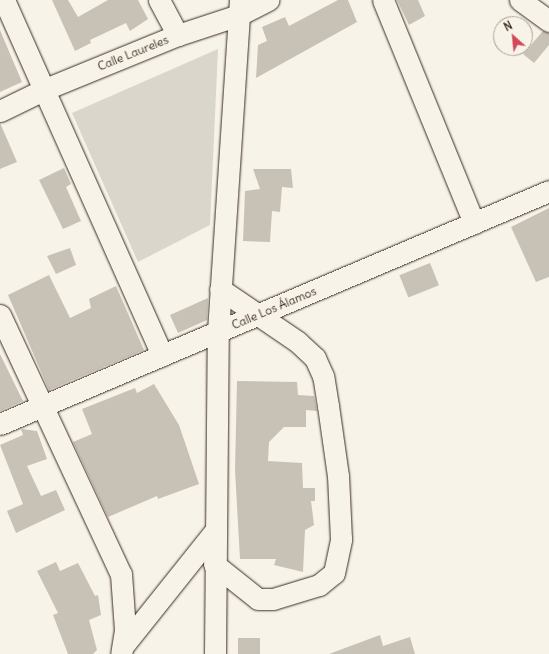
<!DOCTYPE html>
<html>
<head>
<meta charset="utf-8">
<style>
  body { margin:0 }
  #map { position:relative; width:549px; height:654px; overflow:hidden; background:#f7f3e8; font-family:Delius,sans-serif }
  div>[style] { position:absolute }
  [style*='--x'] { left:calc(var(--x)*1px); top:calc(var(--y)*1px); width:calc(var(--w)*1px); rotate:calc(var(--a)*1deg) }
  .green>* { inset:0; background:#dbd6cb }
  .building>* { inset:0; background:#c8c1b6; transform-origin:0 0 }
  .roads { filter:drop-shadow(0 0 1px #3b2a1e) drop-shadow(0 0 1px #3b2a1e) }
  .minor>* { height:21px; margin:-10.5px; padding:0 10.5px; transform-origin:10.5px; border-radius:10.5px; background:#f7f3e8 }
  span { translate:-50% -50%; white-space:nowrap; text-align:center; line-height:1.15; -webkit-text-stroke:3.5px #f7f3e8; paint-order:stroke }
  .street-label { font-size:12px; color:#3b2a1e }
  .north { position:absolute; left:493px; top:16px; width:40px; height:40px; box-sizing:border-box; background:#f7f3e8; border:1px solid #aca397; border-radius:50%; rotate:333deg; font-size:11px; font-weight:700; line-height:16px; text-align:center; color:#3b2a1e }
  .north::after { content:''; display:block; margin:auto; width:14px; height:18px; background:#d1495b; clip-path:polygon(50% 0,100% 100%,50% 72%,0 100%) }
</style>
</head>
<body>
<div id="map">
  <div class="green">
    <div style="clip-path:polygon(218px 49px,210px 225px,138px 262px,72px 113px)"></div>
  </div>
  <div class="building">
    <div style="clip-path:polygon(52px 0,68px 0,78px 17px,108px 0,138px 0,148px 19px,130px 31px,126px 23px,90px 40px,91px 43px,75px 51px)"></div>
    <div style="clip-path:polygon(338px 0,348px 0,357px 22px,256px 78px,258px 45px,267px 41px,262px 27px,285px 17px,289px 26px)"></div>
    <div style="clip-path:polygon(397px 0,418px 0,425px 16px,409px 25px)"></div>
    <div style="clip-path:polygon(0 30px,22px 82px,0 92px)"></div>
    <div style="clip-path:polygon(543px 31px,549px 33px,549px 45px,534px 63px,523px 54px)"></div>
    <div style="clip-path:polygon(0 123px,17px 162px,0 169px)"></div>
    <div style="clip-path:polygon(64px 168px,71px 184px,66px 187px,81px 221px,63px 229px,39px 180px)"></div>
    <div style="clip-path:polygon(253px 169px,291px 169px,293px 188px,282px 187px,280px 212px,272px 211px,270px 242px,243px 241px,245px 191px,260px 189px)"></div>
    <div style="clip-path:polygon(549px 208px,549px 277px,536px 282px,511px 227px)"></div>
    <div style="clip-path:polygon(70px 248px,76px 265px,56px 274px,47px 256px)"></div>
    <div style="left:430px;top:263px;width:24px;height:33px;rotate:68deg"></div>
    <div style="clip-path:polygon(49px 275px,70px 318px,91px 308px,89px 299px,116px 286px,144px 350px,49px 390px,8px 295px)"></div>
    <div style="clip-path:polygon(208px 298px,207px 320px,178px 333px,170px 315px)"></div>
    <div style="clip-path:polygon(0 354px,23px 401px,0 411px)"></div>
    <div style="clip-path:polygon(237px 381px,297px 382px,298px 395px,314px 396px,317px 411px,306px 410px,306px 427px,284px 427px,269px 442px,268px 461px,302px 463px,303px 488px,315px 488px,315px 501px,311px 501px,314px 525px,305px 530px,303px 572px,274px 565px,276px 559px,240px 559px,235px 470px)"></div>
    <div style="clip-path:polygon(154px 384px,179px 425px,199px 484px,158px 499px,157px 496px,108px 517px,73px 442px,92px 434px,82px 409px,135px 388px,137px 393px)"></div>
    <div style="clip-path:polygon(21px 429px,37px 431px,47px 459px,27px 466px,41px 496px,56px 490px,65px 510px,16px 533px,7px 511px,23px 504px,0 445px,23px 435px)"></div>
    <div style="clip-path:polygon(56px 562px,60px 571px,78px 563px,95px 596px,98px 595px,101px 615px,89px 620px,97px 650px,93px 654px,68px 654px,53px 615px,58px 613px,37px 571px)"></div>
    <div style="clip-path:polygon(380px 635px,383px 646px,410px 637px,415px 654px,329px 654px)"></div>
    <div style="left:238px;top:638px;width:22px;height:16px"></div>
  </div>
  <div class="roads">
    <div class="minor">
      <div style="--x:4;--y:0;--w:389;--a:66"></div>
      <div style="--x:159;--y:0;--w:40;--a:62"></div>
      <div style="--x:383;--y:0;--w:241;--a:67.8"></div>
      <div style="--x:520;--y:0;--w:36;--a:36"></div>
      <div style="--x:0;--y:111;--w:48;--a:-26"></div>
      <div style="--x:43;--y:90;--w:146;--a:-22.2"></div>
      <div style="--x:178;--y:35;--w:64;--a:-18.2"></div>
      <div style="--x:239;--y:15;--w:33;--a:-27"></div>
      <div style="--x:0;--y:315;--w:286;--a:65"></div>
      <div style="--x:121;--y:574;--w:56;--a:85.9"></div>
      <div style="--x:125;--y:630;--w:24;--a:99"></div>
      <div style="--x:0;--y:424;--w:596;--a:-23"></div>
      <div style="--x:214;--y:564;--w:56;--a:38.5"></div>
      <div style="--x:258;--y:599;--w:15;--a:0"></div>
      <div style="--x:273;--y:599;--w:48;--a:-16.9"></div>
      <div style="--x:319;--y:585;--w:19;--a:-39"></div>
      <div style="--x:334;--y:573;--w:35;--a:-78"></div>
      <div style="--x:341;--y:539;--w:63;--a:-92.7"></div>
      <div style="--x:338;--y:476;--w:71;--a:-98.1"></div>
      <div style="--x:328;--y:406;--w:30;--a:-99"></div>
      <div style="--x:323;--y:376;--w:20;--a:-114"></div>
      <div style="--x:315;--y:358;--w:23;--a:-137"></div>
      <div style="--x:298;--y:342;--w:94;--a:-145.8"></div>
      <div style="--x:123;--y:646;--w:146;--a:-51.4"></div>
      <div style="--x:215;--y:654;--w:323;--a:-89.5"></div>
      <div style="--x:218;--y:331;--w:332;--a:-86.2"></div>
    </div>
  </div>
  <div class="street-label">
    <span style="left:133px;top:53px;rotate:-22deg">Calle Laureles</span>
    <span style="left:274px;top:308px;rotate:-23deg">Calle Los Álamos</span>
  </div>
  <div class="north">N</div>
</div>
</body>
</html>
